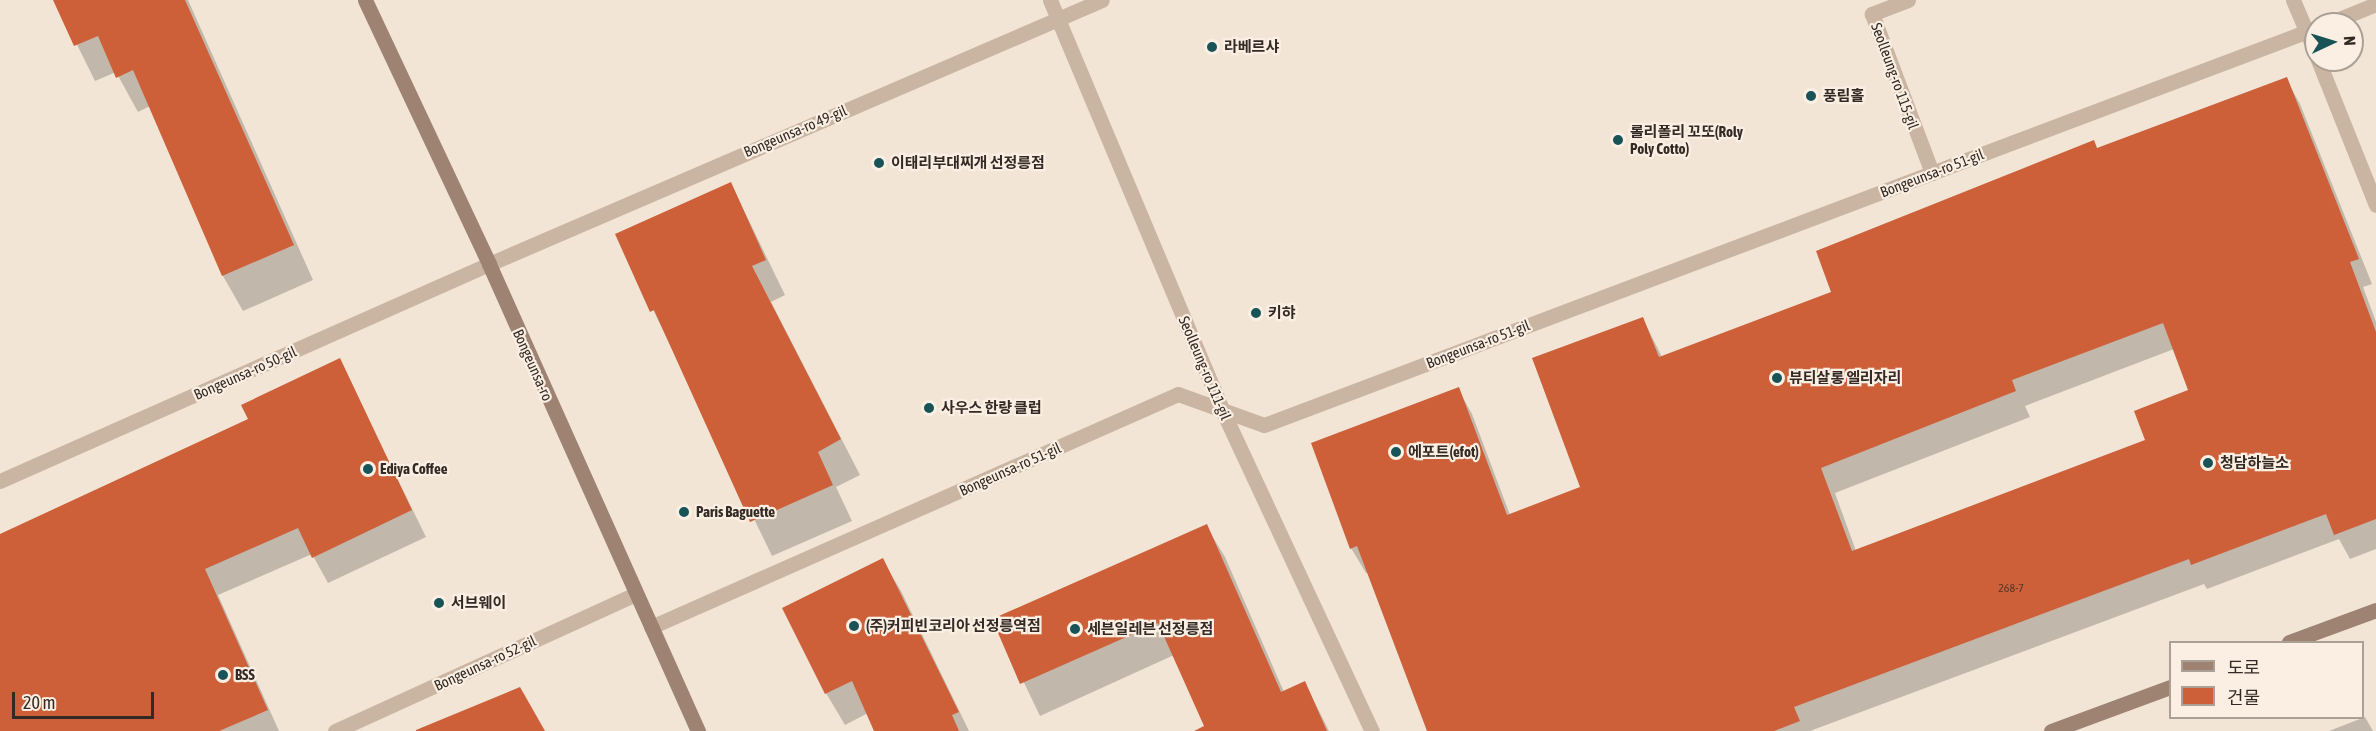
<!DOCTYPE html>
<html>
<head>
<meta charset="utf-8">
<style>
  body { margin:0 }
  #map { position:relative; width:2376px; height:731px; overflow:hidden; background:#f2e5d6; font-family:"Asap Condensed","Noto Sans KR",sans-serif }
  div>[style] { position:absolute }
  [style*='--x'] { left:calc(var(--x)*1px); top:calc(var(--y)*1px); width:calc(var(--w)*1px); rotate:calc(var(--a)*1deg) }
  .shadow>* { inset:0; background:#0003 }
  .building>* { inset:0; background:#cd5f39 }
  .lane>* { height:15px; margin:-7.5px; padding:0 7.5px; transform-origin:7.5px; border-radius:7.5px; background:#cab5a2 }
  .street>* { height:15px; margin:-7.5px; padding:0 7.5px; transform-origin:7.5px; border-radius:7.5px; background:#cab5a2 }
  .secondary>* { height:15px; margin:-7.5px; padding:0 7.5px; transform-origin:7.5px; border-radius:7.5px; background:#9e8373 }
  .dots>* { width:16px; height:16px; translate:-50% -50%; box-sizing:border-box; border:3px solid #faefe2; border-radius:50% }
  span { translate:-50% -50%; white-space:nowrap; text-align:center; line-height:1.15; -webkit-text-stroke:4.5px #faefe2; paint-order:stroke }
  .number-label { font-size:12px; color:#5a372a }
  .number-label span { -webkit-text-stroke-width:0 }
  .poi-label { font-size:15px; color:#342a25; font-weight:700 }
  .left { translate:0 -50%; text-align:left }
  .street-label { font-size:15px; color:#342a25 }
  .legend { position:absolute; left:2169px; top:641px; width:195px; height:78px; box-sizing:border-box; background:#faefe2; border:2px solid #aba096; margin:0; padding:8px 10px; list-style:none; font-size:18px; color:#342a25 }
  .legend li { display:flex; align-items:center; gap:12px; height:30px }
  .legend b { width:30px; border:2px solid #aba096 }
  .north { position:absolute; left:2304px; top:12px; width:60px; height:60px; box-sizing:border-box; background:#faefe2; border:2px solid #aba096; border-radius:50%; rotate:86deg; font-size:16px; font-weight:700; line-height:24px; text-align:center; color:#342a25 }
  .north::after { content:''; display:block; margin:auto; width:21px; height:27px; background:#185358; clip-path:polygon(50% 0,100% 100%,50% 72%,0 100%) }
  .scale { position:absolute; left:12px; top:692px; width:142px; height:27px; box-sizing:border-box; border:3px solid #342a25; border-top:0; padding-left:8px; font-size:18px; line-height:21px; white-space:nowrap; color:#342a25; -webkit-text-stroke:4px #faefe2; paint-order:stroke }
</style>
</head>
<body>
<div id="map">
  <div class="shadow">
    <div style="clip-path:polygon(55px 0,188px 0,313px 280px,243px 311px,223px 276px,150px 106px,138px 112px,116px 72px,95px 81px)"></div>
    <div style="clip-path:polygon(evenodd,2286px 79px,2300px 104px,2372px 284px,2363px 287px,2376px 322px,2376px 549px,2350px 559px,2339px 539px,2207px 589px,2204px 584px,1810px 731px,1429px 731px,1369px 572px,1366px 573px,1351px 548px,1458px 389px,1472px 414px,1510px 515px,1582px 488px,1643px 319px,1662px 357px,1833px 293px,2098px 150px,2286px 79px,2174px 349px,2190px 391px,2147px 441px,1856px 551px,1835px 493px,2030px 417px,2025px 406px,2174px 349px)"></div>
    <div style="clip-path:polygon(731px 184px,785px 295px,771px 302px,860px 475px,836px 487px,852px 521px,772px 556px,617px 235px)"></div>
    <div style="clip-path:polygon(339px 360px,426px 537px,328px 583px,312px 554px,218px 595px,279px 731px,0 731px,0 536px,250px 420px)"></div>
    <div style="clip-path:polygon(1206px 526px,1225px 557px,1284px 692px,1305px 683px,1329px 731px,1197px 731px,1206px 727px,1174px 655px,1040px 716px,994px 620px)"></div>
    <div style="clip-path:polygon(882px 560px,901px 591px,969px 731px,876px 731px,868px 713px,845px 725px,826px 693px)"></div>
    <div style="clip-path:polygon(2365px 717px,2373px 731px,2329px 731px)"></div>
  </div>
  <div class="building">
    <div style="clip-path:polygon(53px 0,185px 0,294px 245px,222px 276px,133px 70px,116px 78px,98px 36px,74px 46px)"></div>
    <div style="clip-path:polygon(evenodd,2287px 77px,2359px 259px,2350px 262px,2376px 332px,2376px 519px,2334px 535px,2326px 514px,2191px 565px,2189px 559px,1794px 707px,1800px 721px,1774px 731px,1427px 731px,1357px 546px,1350px 549px,1311px 443px,1459px 387px,1507px 515px,1580px 487px,1532px 358px,1643px 317px,1659px 357px,1831px 292px,1816px 251px,2094px 140px,2097px 148px,2287px 77px,2163px 323px,2188px 390px,2134px 411px,2145px 440px,1852px 551px,1821px 468px,2016px 391px,2012px 380px,2163px 323px)"></div>
    <div style="clip-path:polygon(731px 182px,766px 260px,752px 266px,841px 439px,818px 452px,833px 485px,750px 522px,654px 310px,650px 312px,615px 234px)"></div>
    <div style="clip-path:polygon(340px 358px,412px 510px,312px 558px,298px 528px,205px 569px,268px 710px,219px 731px,0 731px,0 534px,248px 419px,241px 405px)"></div>
    <div style="clip-path:polygon(1207px 524px,1281px 692px,1305px 681px,1327px 731px,1194px 731px,1204px 726px,1158px 623px,1020px 684px,992px 619px)"></div>
    <div style="clip-path:polygon(883px 558px,959px 712px,952px 715px,959px 731px,874px 731px,852px 681px,825px 694px,782px 608px)"></div>
    <div style="clip-path:polygon(520px 687px,545px 731px,416px 731px,416px 730px)"></div>
  </div>
  <div class="lane">
    <div style="--x:1908;--y:0;--w:39;--a:159"></div>
    <div style="--x:1872;--y:14;--w:170;--a:69.3"></div>
    <div style="--x:335;--y:731;--w:330;--a:-24.5"></div>
  </div>
  <div class="street">
    <div style="--x:1050;--y:0;--w:449;--a:67.2"></div>
    <div style="--x:1224;--y:414;--w:350;--a:65"></div>
    <div style="--x:2293;--y:0;--w:59;--a:66.9"></div>
    <div style="--x:2327;--y:24;--w:53;--a:-22.2"></div>
    <div style="--x:2318;--y:60;--w:156;--a:68.2"></div>
    <div style="--x:0;--y:481;--w:535;--a:-23.93"></div>
    <div style="--x:489;--y:264;--w:667;--a:-23.3"></div>
    <div style="--x:651;--y:627;--w:576;--a:-23.85"></div>
    <div style="--x:1178;--y:394;--w:91;--a:19.8"></div>
    <div style="--x:1264;--y:425;--w:1124;--a:-20.68"></div>
  </div>
  <div class="secondary">
    <div style="--x:365;--y:0;--w:292;--a:64.8"></div>
    <div style="--x:489;--y:264;--w:512;--a:65.89"></div>
    <div style="--x:2289;--y:642;--w:93;--a:-20.2"></div>
    <div style="--x:2051;--y:731;--w:127;--a:-20.3"></div>
  </div>
  <div class="dots">
    <div style="left:1212px;top:47px;background:#185358"></div>
    <div style="left:1811px;top:96px;background:#185358"></div>
    <div style="left:1618px;top:140px;background:#185358"></div>
    <div style="left:879px;top:163px;background:#185358"></div>
    <div style="left:1256px;top:313px;background:#185358"></div>
    <div style="left:1777px;top:378px;background:#185358"></div>
    <div style="left:929px;top:408px;background:#185358"></div>
    <div style="left:1396px;top:452px;background:#185358"></div>
    <div style="left:2208px;top:463px;background:#185358"></div>
    <div style="left:368px;top:469px;background:#185358"></div>
    <div style="left:684px;top:512px;background:#185358"></div>
    <div style="left:439px;top:603px;background:#185358"></div>
    <div style="left:854px;top:626px;background:#185358"></div>
    <div style="left:1075px;top:629px;background:#185358"></div>
    <div style="left:223px;top:675px;background:#185358"></div>
  </div>
  <div class="number-label">
    <span style="left:2011px;top:589px">268-7</span>
  </div>
  <div class="poi-label">
    <span class="left" style="left:1224px;top:47px">라베르샤</span>
    <span class="left" style="left:1823px;top:96px">풍림홀</span>
    <span class="left" style="left:1630px;top:140px">롤리폴리 꼬또(Roly<br>Poly Cotto)</span>
    <span class="left" style="left:891px;top:163px">이태리부대찌개 선정릉점</span>
    <span class="left" style="left:1268px;top:313px">키햐</span>
    <span class="left" style="left:1789px;top:378px">뷰티살롱 엘리자리</span>
    <span class="left" style="left:941px;top:408px">사우스 한량 클럽</span>
    <span class="left" style="left:1408px;top:452px">에포트(efot)</span>
    <span class="left" style="left:2220px;top:463px">청담하늘소</span>
    <span class="left" style="left:380px;top:469px">Ediya Coffee</span>
    <span class="left" style="left:696px;top:512px">Paris Baguette</span>
    <span class="left" style="left:451px;top:603px">서브웨이</span>
    <span class="left" style="left:866px;top:626px">(주)커피빈코리아 선정릉역점</span>
    <span class="left" style="left:1087px;top:629px">세븐일레븐 선정릉점</span>
    <span class="left" style="left:235px;top:675px">BSS</span>
  </div>
  <div class="street-label">
    <span style="left:1895px;top:76px;rotate:70deg">Seolleung-ro 115-gil</span>
    <span style="left:795px;top:131px;rotate:-23deg">Bongeunsa-ro 49-gil</span>
    <span style="left:1932px;top:173px;rotate:-21deg">Bongeunsa-ro 51-gil</span>
    <span style="left:1478px;top:344px;rotate:-21deg">Bongeunsa-ro 51-gil</span>
    <span style="left:533px;top:365px;rotate:66deg">Bongeunsa-ro</span>
    <span style="left:1205px;top:368px;rotate:67deg">Seolleung-ro 111-gil</span>
    <span style="left:245px;top:373px;rotate:-24deg">Bongeunsa-ro 50-gil</span>
    <span style="left:1010px;top:469px;rotate:-24deg">Bongeunsa-ro 51-gil</span>
    <span style="left:485px;top:663px;rotate:-25deg">Bongeunsa-ro 52-gil</span>
  </div>
  <ul class="legend">
  <li><b style="height:8px;background:#9e8373"></b>도로</li>
  <li><b style="height:16px;background:#cd5f39"></b>건물</li>
  </ul>
  <div class="north">N</div>
  <div class="scale">20 m</div>
</div>
</body>
</html>
